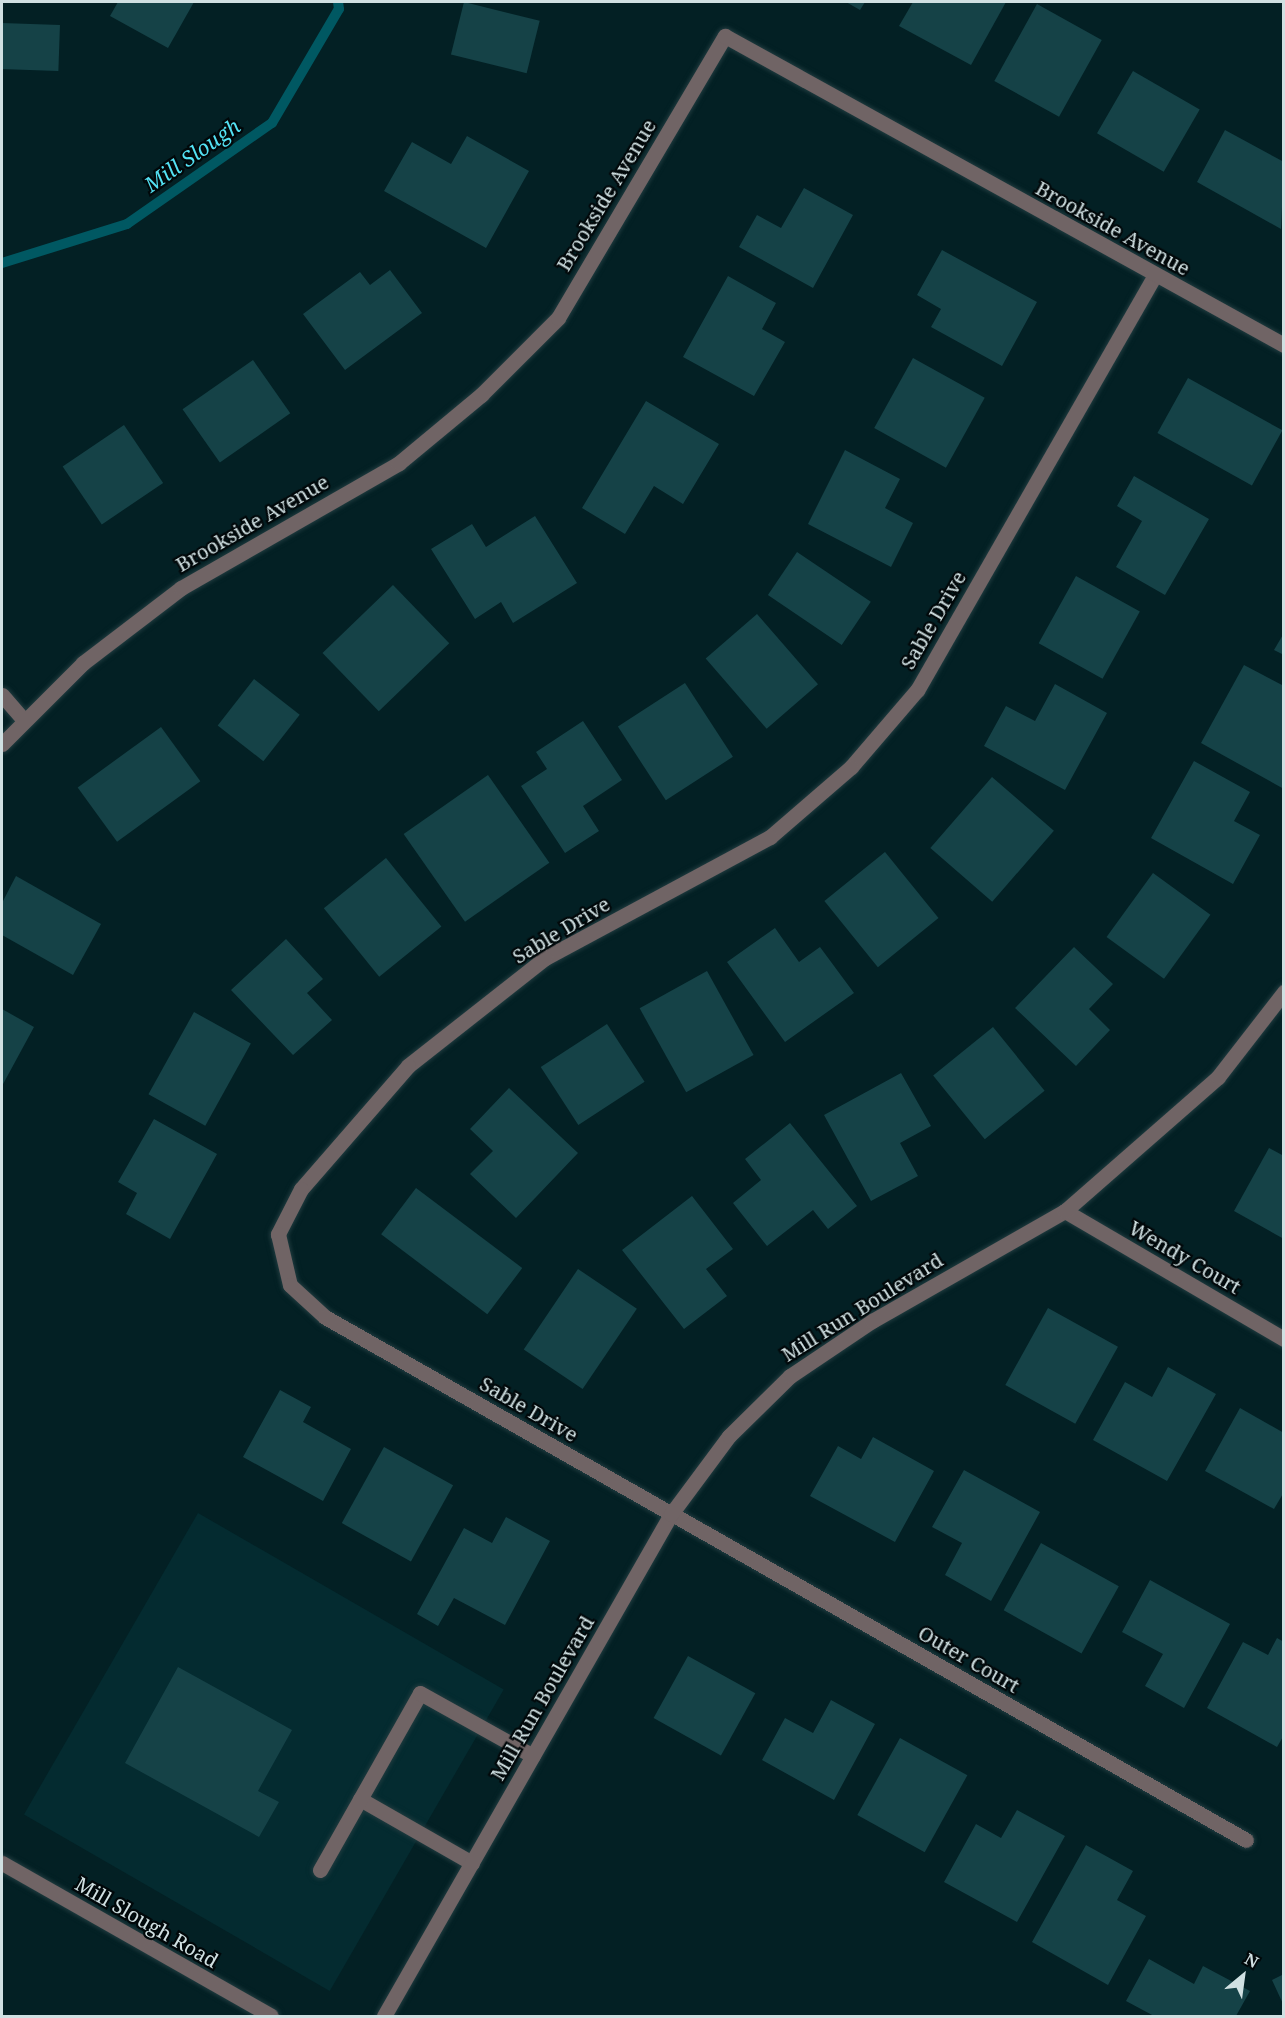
<!DOCTYPE html>
<html>
<head>
<meta charset="utf-8">
<style>
  body { margin:0 }
  #map { position:relative; width:1285px; height:2018px; overflow:hidden; background:#032024; font-family:"Noto Serif",serif }
  div>[style] { position:absolute }
  [style*='--x'] { left:calc(var(--x)*1px); top:calc(var(--y)*1px); width:calc(var(--w)*1px); rotate:calc(var(--a)*1deg) }
  .built>* { inset:0; background:#042b30; transform-origin:0 0 }
  .stream>* { height:10px; margin:-5px; padding:0 5px; transform-origin:5px; border-radius:5px; background:#005862 }
  .building>* { inset:0; background:#154247; transform-origin:0 0 }
  .roads { filter:drop-shadow(0 0 2px #203b3f) drop-shadow(0 0 2px #203b3f) }
  .minor>* { height:15px; margin:-7.5px; padding:0 7.5px; transform-origin:7.5px; border-radius:7.5px; background:#706465 }
  span { translate:-50% -50%; white-space:nowrap; text-align:center; line-height:1.15; -webkit-text-stroke:4.5px #01080a; paint-order:stroke }
  .street-label { font-size:20px; color:#d0e0e2 }
  .water-label { font-size:21px; color:#53e1f3; font-style:italic }
  .frame { position:absolute; inset:0; border:3px solid #d0e0e2; pointer-events:none }
  .north { position:absolute; left:1213px; top:1946px; width:60px; height:60px; -webkit-text-stroke:4px #01080a; paint-order:stroke; rotate:29deg; font-size:16px; font-weight:700; line-height:24px; text-align:center; color:#d0e0e2 }
  .north::after { content:''; display:block; margin:auto; width:21px; height:27px; background:#d0e0e2; clip-path:polygon(50% 0,100% 100%,50% 72%,0 100%) }
</style>
</head>
<body>
<div id="map">
  <div class="built">
    <div style="left:198px;top:1513px;width:353px;height:348px;rotate:30deg"></div>
  </div>
  <div class="stream">
    <div style="--x:2;--y:263;--w:131;--a:-17.3"></div>
    <div style="--x:127;--y:224;--w:177;--a:-34.9"></div>
    <div style="--x:272;--y:123;--w:132;--a:-59.6"></div>
    <div style="--x:339;--y:9;--w:7;--a:-98"></div>
  </div>
  <div class="building">
    <div style="clip-path:polygon(118px 2px,194px 2px,168px 48px,110px 16px)"></div>
    <div style="left:464px;top:2px;width:78px;height:54px;rotate:14deg"></div>
    <div style="clip-path:polygon(846px 2px,865px 2px,860px 10px)"></div>
    <div style="clip-path:polygon(913px 2px,1006px 2px,971px 65px,899px 26px)"></div>
    <div style="left:1037px;top:4px;width:74px;height:88px;rotate:29deg"></div>
    <div style="left:2px;top:23px;width:58px;height:46px;rotate:2deg"></div>
    <div style="left:1133px;top:71px;width:77px;height:72px;rotate:30deg"></div>
    <div style="clip-path:polygon(1225px 130px,1284px 162px,1281px 229px,1197px 182px)"></div>
    <div style="clip-path:polygon(467px 136px,529px 171px,486px 248px,384px 191px,412px 142px,451px 164px)"></div>
    <div style="clip-path:polygon(804px 188px,853px 215px,813px 288px,739px 247px,757px 215px,781px 228px)"></div>
    <div style="clip-path:polygon(942px 250px,1037px 302px,1002px 366px,931px 327px,941px 309px,917px 295px)"></div>
    <div style="clip-path:polygon(390px 270px,422px 313px,345px 370px,303px 314px,360px 272px,370px 285px)"></div>
    <div style="clip-path:polygon(728px 276px,776px 303px,762px 329px,785px 342px,754px 396px,683px 357px)"></div>
    <div style="left:913px;top:358px;width:82px;height:80px;rotate:29deg"></div>
    <div style="left:253px;top:360px;width:65px;height:86px;rotate:55deg"></div>
    <div style="left:1188px;top:378px;width:108px;height:63px;rotate:29deg"></div>
    <div style="clip-path:polygon(646px 401px,719px 444px,683px 504px,654px 486px,625px 534px,582px 508px)"></div>
    <div style="left:124px;top:425px;width:70px;height:74px;rotate:56deg"></div>
    <div style="clip-path:polygon(845px 450px,900px 479px,885px 508px,913px 523px,891px 567px,808px 524px)"></div>
    <div style="clip-path:polygon(1134px 476px,1209px 519px,1165px 595px,1116px 567px,1142px 521px,1117px 506px)"></div>
    <div style="clip-path:polygon(535px 516px,577px 583px,513px 623px,501px 602px,475px 619px,431px 549px,472px 524px,486px 547px)"></div>
    <div style="left:797px;top:552px;width:89px;height:52px;rotate:34deg"></div>
    <div style="left:1076px;top:576px;width:73px;height:77px;rotate:29deg"></div>
    <div style="left:393px;top:585px;width:81px;height:98px;rotate:46deg"></div>
    <div style="left:757px;top:614px;width:93px;height:68px;rotate:49deg"></div>
    <div style="clip-path:polygon(1284px 633px,1284px 655px,1274px 650px)"></div>
    <div style="clip-path:polygon(1244px 665px,1284px 686px,1284px 789px,1201px 743px)"></div>
    <div style="left:254px;top:679px;width:58px;height:59px;rotate:38deg"></div>
    <div style="left:685px;top:683px;width:88px;height:80px;rotate:57deg"></div>
    <div style="clip-path:polygon(1055px 684px,1107px 713px,1065px 790px,984px 746px,1006px 706px,1035px 721px)"></div>
    <div style="clip-path:polygon(583px 721px,622px 780px,583px 806px,599px 831px,565px 853px,521px 786px,547px 769px,536px 752px)"></div>
    <div style="left:161px;top:727px;width:67px;height:103px;rotate:54deg"></div>
    <div style="clip-path:polygon(1194px 761px,1250px 792px,1234px 821px,1260px 835px,1233px 884px,1151px 838px)"></div>
    <div style="left:488px;top:775px;width:107px;height:103px;rotate:55deg"></div>
    <div style="left:992px;top:777px;width:82px;height:94px;rotate:41deg"></div>
    <div style="left:885px;top:852px;width:85px;height:78px;rotate:51deg"></div>
    <div style="left:386px;top:858px;width:88px;height:80px;rotate:51deg"></div>
    <div style="left:1153px;top:873px;width:71px;height:79px;rotate:36deg"></div>
    <div style="clip-path:polygon(16px 876px,101px 924px,73px 975px,2px 935px,2px 903px)"></div>
    <div style="clip-path:polygon(775px 928px,799px 962px,820px 947px,854px 993px,785px 1042px,727px 962px)"></div>
    <div style="clip-path:polygon(286px 939px,323px 979px,307px 993px,332px 1020px,293px 1055px,231px 990px)"></div>
    <div style="clip-path:polygon(1074px 947px,1113px 984px,1089px 1009px,1110px 1030px,1076px 1066px,1015px 1008px)"></div>
    <div style="left:707px;top:971px;width:96px;height:77px;rotate:61deg"></div>
    <div style="clip-path:polygon(2px 1009px,34px 1027px,2px 1086px)"></div>
    <div style="left:194px;top:1012px;width:65px;height:94px;rotate:29deg"></div>
    <div style="left:607px;top:1024px;width:69px;height:79px;rotate:57deg"></div>
    <div style="left:993px;top:1027px;width:82px;height:77px;rotate:51deg"></div>
    <div style="clip-path:polygon(901px 1073px,931px 1126px,900px 1143px,918px 1176px,871px 1201px,824px 1115px)"></div>
    <div style="clip-path:polygon(509px 1088px,578px 1153px,516px 1218px,470px 1174px,493px 1151px,470px 1129px)"></div>
    <div style="clip-path:polygon(154px 1119px,217px 1154px,170px 1239px,126px 1214px,137px 1193px,118px 1182px)"></div>
    <div style="clip-path:polygon(790px 1123px,857px 1206px,828px 1229px,813px 1210px,767px 1246px,733px 1203px,761px 1180px,745px 1159px)"></div>
    <div style="clip-path:polygon(1269px 1148px,1284px 1156px,1284px 1239px,1234px 1211px)"></div>
    <div style="left:416px;top:1188px;width:133px;height:58px;rotate:37deg"></div>
    <div style="clip-path:polygon(692px 1196px,733px 1249px,706px 1269px,727px 1296px,684px 1329px,622px 1250px)"></div>
    <div style="left:578px;top:1269px;width:71px;height:97px;rotate:34deg"></div>
    <div style="left:1048px;top:1308px;width:80px;height:88px;rotate:29deg"></div>
    <div style="clip-path:polygon(1168px 1367px,1216px 1394px,1167px 1481px,1093px 1440px,1125px 1382px,1152px 1397px)"></div>
    <div style="clip-path:polygon(280px 1390px,311px 1407px,303px 1422px,351px 1449px,323px 1501px,243px 1457px)"></div>
    <div style="clip-path:polygon(1240px 1408px,1284px 1433px,1284px 1492px,1274px 1509px,1205px 1471px)"></div>
    <div style="clip-path:polygon(873px 1437px,934px 1471px,895px 1542px,810px 1496px,838px 1446px,861px 1459px)"></div>
    <div style="left:384px;top:1447px;width:79px;height:87px;rotate:29deg"></div>
    <div style="clip-path:polygon(964px 1470px,1040px 1512px,991px 1601px,945px 1575px,962px 1543px,932px 1527px)"></div>
    <div style="clip-path:polygon(506px 1517px,550px 1541px,505px 1625px,454px 1598px,438px 1626px,417px 1614px,464px 1528px,492px 1543px)"></div>
    <div style="left:1041px;top:1543px;width:89px;height:77px;rotate:29deg"></div>
    <div style="clip-path:polygon(1150px 1580px,1230px 1624px,1184px 1708px,1145px 1686px,1163px 1654px,1122px 1632px)"></div>
    <div style="clip-path:polygon(1277px 1638px,1284px 1642px,1284px 1735px,1277px 1747px,1207px 1708px,1243px 1642px,1268px 1655px)"></div>
    <div style="left:688px;top:1656px;width:77px;height:71px;rotate:29deg"></div>
    <div style="clip-path:polygon(178px 1667px,292px 1730px,258px 1791px,279px 1802px,259px 1837px,125px 1763px)"></div>
    <div style="clip-path:polygon(831px 1700px,875px 1724px,834px 1800px,762px 1760px,785px 1718px,813px 1733px)"></div>
    <div style="left:900px;top:1738px;width:77px;height:88px;rotate:29deg"></div>
    <div style="clip-path:polygon(1017px 1810px,1065px 1836px,1017px 1922px,944px 1882px,976px 1824px,1001px 1838px)"></div>
    <div style="clip-path:polygon(1086px 1845px,1133px 1871px,1117px 1900px,1146px 1916px,1108px 1985px,1032px 1942px)"></div>
    <div style="clip-path:polygon(1149px 1959px,1194px 1984px,1203px 1966px,1250px 1991px,1236px 2016px,1154px 2016px,1126px 2001px)"></div>
    <div style="clip-path:polygon(1284px 1974px,1284px 2006px,1272px 1980px)"></div>
  </div>
  <div class="roads">
    <div class="minor">
      <div style="--x:1155;--y:275;--w:478;--a:119.8"></div>
      <div style="--x:917;--y:690;--w:101;--a:130.6"></div>
      <div style="--x:851;--y:767;--w:107;--a:139.2"></div>
      <div style="--x:770;--y:837;--w:255;--a:151.7"></div>
      <div style="--x:545;--y:958;--w:174;--a:141.8"></div>
      <div style="--x:408;--y:1066;--w:163;--a:131"></div>
      <div style="--x:301;--y:1189;--w:51;--a:117.1"></div>
      <div style="--x:278;--y:1234;--w:52;--a:76.8"></div>
      <div style="--x:290;--y:1285;--w:47;--a:42.4"></div>
      <div style="--x:325;--y:1317;--w:1059;--a:29.59"></div>
      <div style="--x:2;--y:695;--w:33;--a:49"></div>
      <div style="--x:2;--y:744;--w:115;--a:-45"></div>
      <div style="--x:83;--y:663;--w:123;--a:-37.4"></div>
      <div style="--x:181;--y:588;--w:251;--a:-29.8"></div>
      <div style="--x:399;--y:463;--w:107;--a:-39.7"></div>
      <div style="--x:481;--y:395;--w:109;--a:-45"></div>
      <div style="--x:558;--y:318;--w:328;--a:-59.4"></div>
      <div style="--x:725;--y:36;--w:639;--a:28.93"></div>
      <div style="--x:1065;--y:1211;--w:254;--a:30.3"></div>
      <div style="--x:360;--y:1799;--w:129;--a:29.7"></div>
      <div style="--x:2;--y:1863;--w:309;--a:29.6"></div>
      <div style="--x:320;--y:1870;--w:203;--a:-60.5"></div>
      <div style="--x:420;--y:1693;--w:129;--a:29.1"></div>
      <div style="--x:384;--y:2016;--w:578;--a:-60.24"></div>
      <div style="--x:671;--y:1514;--w:97;--a:-53.4"></div>
      <div style="--x:729;--y:1436;--w:86;--a:-44.5"></div>
      <div style="--x:790;--y:1376;--w:99;--a:-33.9"></div>
      <div style="--x:872;--y:1321;--w:222;--a:-29.7"></div>
      <div style="--x:1065;--y:1211;--w:203;--a:-41.2"></div>
      <div style="--x:1218;--y:1077;--w:108;--a:-52.2"></div>
    </div>
  </div>
  <div class="street-label">
    <span style="left:606px;top:195px;rotate:-59deg">Brookside Avenue</span>
    <span style="left:1113px;top:228px;rotate:29deg">Brookside Avenue</span>
    <span style="left:252px;top:523px;rotate:-30deg">Brookside Avenue</span>
    <span style="left:933px;top:620px;rotate:-60deg">Sable Drive</span>
    <span style="left:561px;top:930px;rotate:-31deg">Sable Drive</span>
    <span style="left:1185px;top:1257px;rotate:30deg">Wendy Court</span>
    <span style="left:862px;top:1307px;rotate:-32deg">Mill Run Boulevard</span>
    <span style="left:529px;top:1409px;rotate:30deg">Sable Drive</span>
    <span style="left:969px;top:1659px;rotate:30deg">Outer Court</span>
    <span style="left:542px;top:1698px;rotate:-60deg">Mill Run Boulevard</span>
    <span style="left:147px;top:1922px;rotate:30deg">Mill Slough Road</span>
  </div>
  <div class="water-label">
    <span style="left:192px;top:155px;rotate:-35deg">Mill Slough</span>
  </div>
  <div class="frame"></div>
  <div class="north">N</div>
</div>
</body>
</html>
